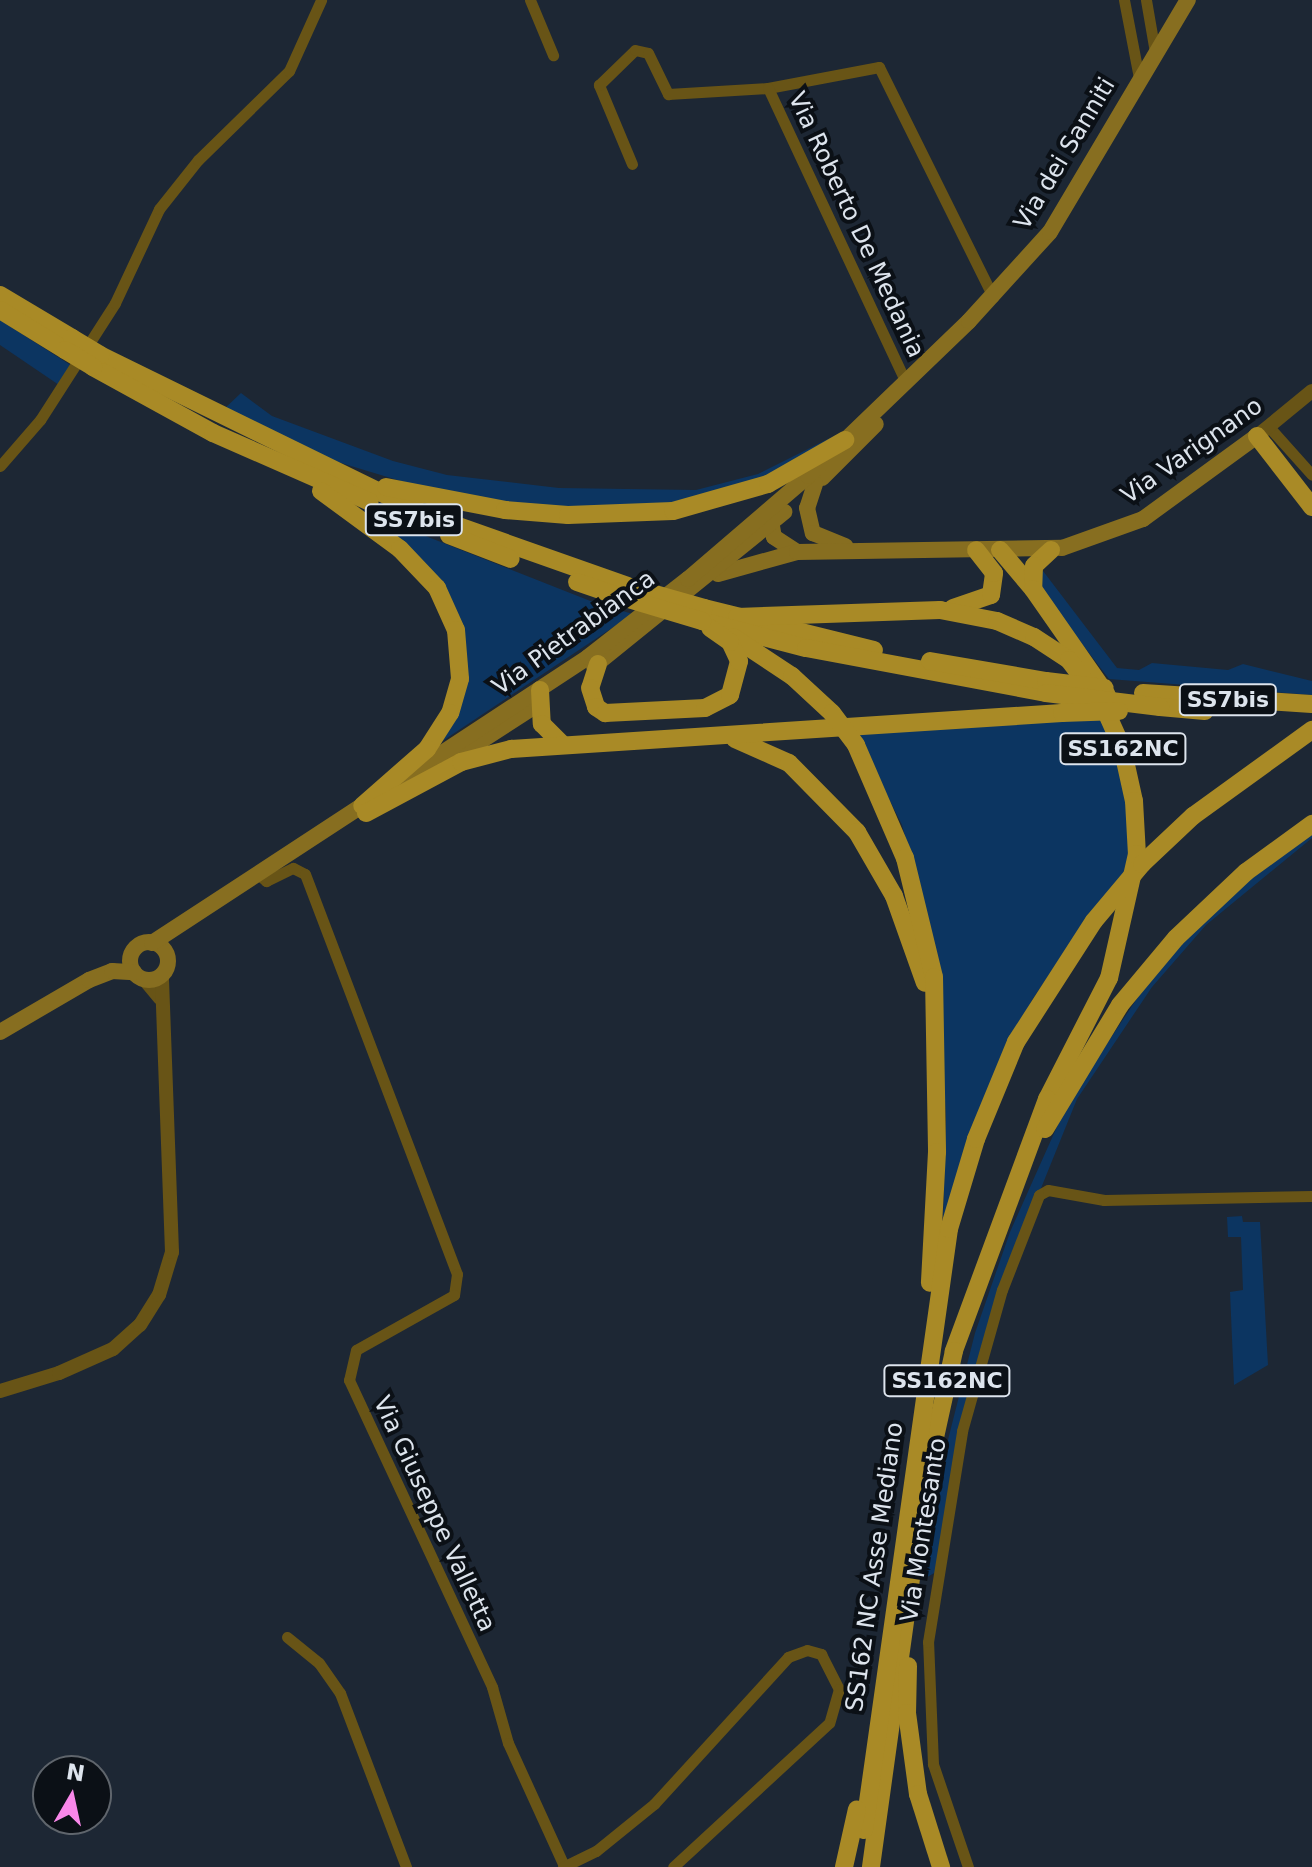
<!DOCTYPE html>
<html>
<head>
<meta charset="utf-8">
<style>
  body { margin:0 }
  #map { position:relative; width:1312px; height:1867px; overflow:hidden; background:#1d2734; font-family:"DejaVu Sans",sans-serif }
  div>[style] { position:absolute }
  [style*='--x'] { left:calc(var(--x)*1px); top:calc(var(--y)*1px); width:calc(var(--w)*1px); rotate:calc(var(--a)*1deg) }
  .green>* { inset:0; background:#0c3561 }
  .minor>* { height:11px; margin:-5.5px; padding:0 5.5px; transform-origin:5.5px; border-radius:5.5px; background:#685416 }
  .tertiary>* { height:14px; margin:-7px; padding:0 7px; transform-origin:7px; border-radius:7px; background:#685416 }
  .secondary>* { height:16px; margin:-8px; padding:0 8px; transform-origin:8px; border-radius:8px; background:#876e20 }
  .secondary>.ring { margin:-8px; padding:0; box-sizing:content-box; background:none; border:16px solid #876e20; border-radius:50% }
  .trunk>* { height:18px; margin:-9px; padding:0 9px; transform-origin:9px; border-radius:9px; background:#a98a26 }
  .trunk-bridge>* { height:18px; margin:-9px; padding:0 9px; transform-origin:9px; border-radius:9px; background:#a98a26 }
  span { translate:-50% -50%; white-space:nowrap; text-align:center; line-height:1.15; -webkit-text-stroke:8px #0b1016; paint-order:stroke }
  .shield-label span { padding:2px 6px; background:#0b1016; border:2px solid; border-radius:6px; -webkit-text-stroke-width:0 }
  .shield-label { font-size:22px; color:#dde4ed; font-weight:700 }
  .street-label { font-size:24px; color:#dde4ed }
  .north { position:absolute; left:32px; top:1755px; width:80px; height:80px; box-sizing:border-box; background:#0b1016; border:2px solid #5f656c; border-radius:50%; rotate:9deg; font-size:22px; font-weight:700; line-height:32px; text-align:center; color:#dde4ed }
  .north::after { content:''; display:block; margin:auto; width:28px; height:36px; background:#f987e9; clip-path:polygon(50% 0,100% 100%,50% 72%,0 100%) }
</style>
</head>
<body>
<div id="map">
  <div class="green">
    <div style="clip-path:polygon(0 320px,72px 366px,59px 385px,0 345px)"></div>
    <div style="clip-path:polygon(241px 393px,272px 416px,393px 461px,447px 475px,559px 488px,696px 490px,758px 474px,838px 434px,763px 480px,675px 504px,551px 509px,444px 494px,331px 460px,223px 410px)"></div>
    <div style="clip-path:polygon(357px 509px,598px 604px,633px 614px,441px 742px,460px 623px)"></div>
    <div style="clip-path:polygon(1040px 567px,1117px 668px,1139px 670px,1152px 663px,1228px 670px,1243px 664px,1312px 681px,1312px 695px,1109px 679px,1039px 588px)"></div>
    <div style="clip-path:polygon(1106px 718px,1124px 768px,1131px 867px,1088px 917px,1032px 1000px,943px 1222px,946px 1118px,937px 957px,902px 825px,855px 731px)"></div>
    <div style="clip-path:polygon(1312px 829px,1312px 838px,1206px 925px,1152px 987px,1077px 1099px,998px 1295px,936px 1572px,922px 1580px,931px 1507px,975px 1333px,1010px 1232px,1068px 1102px,1156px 970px,1219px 903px)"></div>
    <div style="clip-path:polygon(1242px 1216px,1243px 1222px,1260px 1222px,1268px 1365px,1234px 1385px,1230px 1292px,1243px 1290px,1241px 1237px,1228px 1237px,1227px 1217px)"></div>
  </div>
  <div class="minor">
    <div style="--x:530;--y:0;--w:60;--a:67.3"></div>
    <div style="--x:1124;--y:0;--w:79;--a:79.1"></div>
    <div style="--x:1146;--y:0;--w:53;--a:80.2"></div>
    <div style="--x:768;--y:88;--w:113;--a:-10.7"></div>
    <div style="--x:879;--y:67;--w:257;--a:63.6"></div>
    <div style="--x:632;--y:164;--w:86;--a:-112.7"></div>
    <div style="--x:599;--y:85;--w:50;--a:-44.2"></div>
    <div style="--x:635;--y:50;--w:13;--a:13"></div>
    <div style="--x:648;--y:53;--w:46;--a:64"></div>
    <div style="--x:668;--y:94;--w:100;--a:-3.4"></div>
    <div style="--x:768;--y:88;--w:323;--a:64.9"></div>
    <div style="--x:1269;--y:427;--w:64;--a:48.1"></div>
    <div style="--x:0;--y:466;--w:61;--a:-49"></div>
    <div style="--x:40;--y:420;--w:139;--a:-57.3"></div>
    <div style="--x:115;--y:303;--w:104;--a:-64.9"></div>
    <div style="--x:159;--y:209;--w:63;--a:-51.5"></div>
    <div style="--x:198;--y:160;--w:127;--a:-44.4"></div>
    <div style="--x:289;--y:71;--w:78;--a:-65.7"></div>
    <div style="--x:258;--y:874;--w:11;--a:41"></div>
    <div style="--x:266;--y:881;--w:30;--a:-26"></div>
    <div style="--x:293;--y:868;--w:13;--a:27"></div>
    <div style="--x:305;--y:874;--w:428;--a:69.2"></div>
    <div style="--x:457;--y:1274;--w:21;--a:98"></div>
    <div style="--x:454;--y:1295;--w:112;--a:150.7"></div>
    <div style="--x:356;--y:1350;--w:31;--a:103"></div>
    <div style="--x:349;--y:1380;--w:339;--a:65"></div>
    <div style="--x:492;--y:1687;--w:58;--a:74.1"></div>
    <div style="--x:508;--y:1743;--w:135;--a:65.5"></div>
    <div style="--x:287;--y:1637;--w:41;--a:39.1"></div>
    <div style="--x:319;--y:1663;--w:37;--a:55"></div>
    <div style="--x:340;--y:1693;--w:186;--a:69.2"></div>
    <div style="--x:563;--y:1867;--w:37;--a:-26"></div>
    <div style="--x:596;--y:1851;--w:75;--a:-39"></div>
    <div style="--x:654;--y:1804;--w:199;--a:-47.6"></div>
    <div style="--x:788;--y:1657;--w:20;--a:-20"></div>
    <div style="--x:807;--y:1650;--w:15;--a:16"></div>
    <div style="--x:821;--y:1654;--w:39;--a:63"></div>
    <div style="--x:839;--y:1689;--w:35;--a:106"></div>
    <div style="--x:829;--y:1723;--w:212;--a:137.3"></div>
    <div style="--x:968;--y:1867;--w:109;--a:-108.8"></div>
    <div style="--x:933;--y:1764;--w:122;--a:-92.3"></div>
    <div style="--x:928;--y:1642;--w:214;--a:-80.8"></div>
    <div style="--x:962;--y:1431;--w:147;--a:-74.2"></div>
    <div style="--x:1002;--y:1290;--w:102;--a:-68.7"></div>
    <div style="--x:1039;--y:1195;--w:10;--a:-29"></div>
    <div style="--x:1048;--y:1190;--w:57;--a:10.1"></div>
    <div style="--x:1104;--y:1200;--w:208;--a:-1.1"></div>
  </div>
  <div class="tertiary">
    <div style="--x:1257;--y:436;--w:71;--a:-39.3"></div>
    <div style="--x:144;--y:979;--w:25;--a:50"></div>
    <div style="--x:0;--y:1391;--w:62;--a:-17"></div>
    <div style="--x:59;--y:1373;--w:59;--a:-24"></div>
    <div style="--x:113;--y:1349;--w:36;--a:-42"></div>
    <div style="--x:140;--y:1325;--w:36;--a:-58"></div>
    <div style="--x:159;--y:1295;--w:45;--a:-73.2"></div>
    <div style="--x:172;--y:1252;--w:277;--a:-92.1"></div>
  </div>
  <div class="secondary">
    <div style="--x:822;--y:478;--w:76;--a:-45"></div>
    <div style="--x:815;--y:484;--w:25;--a:108"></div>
    <div style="--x:807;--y:508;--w:26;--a:77"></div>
    <div style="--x:813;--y:533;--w:35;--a:22"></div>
    <div style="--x:770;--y:515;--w:22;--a:80"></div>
    <div style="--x:774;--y:537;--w:27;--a:33"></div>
    <div style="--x:718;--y:574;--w:82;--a:-15.6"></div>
    <div style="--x:797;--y:552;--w:265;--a:-0.9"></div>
    <div style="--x:1062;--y:548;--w:86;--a:-19.7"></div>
    <div style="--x:1143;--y:519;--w:141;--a:-36.1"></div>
    <div style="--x:594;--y:666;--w:245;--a:-39"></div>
    <div style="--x:450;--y:761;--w:105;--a:-32.9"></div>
    <div style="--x:398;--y:782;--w:227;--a:-33.3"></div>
    <div style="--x:588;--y:657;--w:127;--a:-38"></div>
    <div style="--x:688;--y:579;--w:158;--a:-40.6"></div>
    <div style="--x:808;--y:476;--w:223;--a:-43.9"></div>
    <div style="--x:969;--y:321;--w:120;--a:-47.7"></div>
    <div style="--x:1050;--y:232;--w:270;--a:-59.3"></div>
    <div class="ring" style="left:130px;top:942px;width:22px;height:22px"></div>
    <div style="--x:152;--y:943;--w:263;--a:-33.2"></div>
    <div style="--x:0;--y:1032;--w:103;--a:-30.3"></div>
    <div style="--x:89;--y:980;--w:25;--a:-21"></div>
    <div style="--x:112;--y:971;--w:22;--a:3"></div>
  </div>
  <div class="trunk">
    <div style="--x:0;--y:295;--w:84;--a:30.8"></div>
    <div style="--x:0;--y:310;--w:76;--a:31.6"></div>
    <div style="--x:100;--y:355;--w:364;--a:26.1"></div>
    <div style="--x:427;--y:515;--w:213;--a:19.5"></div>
    <div style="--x:93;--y:367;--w:137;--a:28.8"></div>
    <div style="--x:213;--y:433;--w:171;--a:23.7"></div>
    <div style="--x:1257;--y:436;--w:90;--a:52.2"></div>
    <div style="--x:386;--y:487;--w:121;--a:10.9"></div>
    <div style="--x:505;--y:510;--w:63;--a:4.5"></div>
    <div style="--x:568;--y:515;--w:105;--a:-2.2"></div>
    <div style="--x:673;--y:511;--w:99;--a:-15.9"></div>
    <div style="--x:768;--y:484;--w:89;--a:-29.7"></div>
    <div style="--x:321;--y:491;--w:98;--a:36.3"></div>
    <div style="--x:400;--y:549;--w:54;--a:46.5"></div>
    <div style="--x:437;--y:588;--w:46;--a:65.7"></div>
    <div style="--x:456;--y:630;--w:49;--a:85.3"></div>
    <div style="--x:460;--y:679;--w:35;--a:106"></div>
    <div style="--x:450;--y:713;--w:43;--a:122.6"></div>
    <div style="--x:427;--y:749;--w:86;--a:138.8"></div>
    <div style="--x:449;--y:535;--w:66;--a:21.2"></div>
    <div style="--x:1000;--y:550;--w:51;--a:49.8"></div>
    <div style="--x:1051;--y:550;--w:23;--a:137"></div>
    <div style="--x:1034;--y:566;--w:23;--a:92"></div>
    <div style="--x:1033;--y:589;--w:129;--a:55.1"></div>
    <div style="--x:577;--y:582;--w:43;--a:18.9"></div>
    <div style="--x:704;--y:608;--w:175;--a:13.9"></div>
    <div style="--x:953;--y:608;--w:40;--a:-18.9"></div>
    <div style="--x:991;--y:595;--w:22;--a:-82"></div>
    <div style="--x:994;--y:573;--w:29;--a:-128"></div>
    <div style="--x:737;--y:617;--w:203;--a:-2"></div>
    <div style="--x:940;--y:610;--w:58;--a:10.9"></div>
    <div style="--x:997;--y:621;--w:40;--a:23.4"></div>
    <div style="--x:1034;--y:637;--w:42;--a:33.3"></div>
    <div style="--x:1069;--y:660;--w:56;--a:52.9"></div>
    <div style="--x:1103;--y:705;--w:46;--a:65.7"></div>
    <div style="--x:1122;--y:747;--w:55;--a:77.5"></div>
    <div style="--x:1134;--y:801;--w:53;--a:86.8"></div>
    <div style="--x:1137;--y:854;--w:127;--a:102.7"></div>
    <div style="--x:1109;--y:978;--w:136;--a:117.1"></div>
    <div style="--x:1047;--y:1099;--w:269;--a:110.3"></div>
    <div style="--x:954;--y:1351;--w:144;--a:102.4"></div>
    <div style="--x:923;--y:1492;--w:379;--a:97.9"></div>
    <div style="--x:702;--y:621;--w:107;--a:14.6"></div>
    <div style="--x:806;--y:648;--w:244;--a:10.6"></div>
    <div style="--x:733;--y:637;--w:71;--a:33.5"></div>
    <div style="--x:792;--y:676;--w:54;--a:42.8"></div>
    <div style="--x:930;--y:661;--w:118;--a:9.8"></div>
    <div style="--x:598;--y:664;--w:25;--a:108"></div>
    <div style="--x:590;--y:688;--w:20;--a:72"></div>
    <div style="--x:596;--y:707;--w:11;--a:34"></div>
    <div style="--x:605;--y:713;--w:100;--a:-2.9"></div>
    <div style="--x:705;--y:708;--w:28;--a:-27"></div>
    <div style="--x:730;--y:695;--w:35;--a:-75"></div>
    <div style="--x:739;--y:661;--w:21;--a:-115"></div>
    <div style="--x:730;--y:642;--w:24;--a:-145"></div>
    <div style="--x:540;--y:690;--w:34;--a:87"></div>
    <div style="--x:542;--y:724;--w:28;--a:45"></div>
    <div style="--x:1143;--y:693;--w:169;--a:3.7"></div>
    <div style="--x:1160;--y:707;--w:45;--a:5.1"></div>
    <div style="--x:735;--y:739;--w:59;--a:24"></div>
    <div style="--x:789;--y:763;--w:97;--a:45.4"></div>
    <div style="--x:857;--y:832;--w:74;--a:60"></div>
    <div style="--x:894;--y:896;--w:92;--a:70.4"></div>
    <div style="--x:856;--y:745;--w:123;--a:66.6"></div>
    <div style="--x:905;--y:858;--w:122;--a:76.3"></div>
    <div style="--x:934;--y:977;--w:175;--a:89"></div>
    <div style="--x:937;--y:1152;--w:131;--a:93.1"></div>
    <div style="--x:366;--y:813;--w:108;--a:-28.2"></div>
    <div style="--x:461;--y:762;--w:52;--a:-14.6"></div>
    <div style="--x:511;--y:749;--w:552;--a:-3.74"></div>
    <div style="--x:1193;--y:816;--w:147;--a:-35.9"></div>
    <div style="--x:1045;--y:1129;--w:145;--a:-58.8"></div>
    <div style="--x:1120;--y:1005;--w:87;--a:-50.1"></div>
    <div style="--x:1176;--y:938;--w:96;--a:-43.3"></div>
    <div style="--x:1246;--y:872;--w:82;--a:-36"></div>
    <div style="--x:908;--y:1666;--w:47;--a:91.2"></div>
    <div style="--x:907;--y:1713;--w:82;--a:82.3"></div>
    <div style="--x:918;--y:1794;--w:77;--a:72.5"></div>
    <div style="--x:864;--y:1830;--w:607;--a:-81.95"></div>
    <div style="--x:949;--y:1229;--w:94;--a:-73.3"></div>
    <div style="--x:976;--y:1139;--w:105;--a:-67.6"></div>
    <div style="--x:1016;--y:1042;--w:144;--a:-57.2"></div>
    <div style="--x:844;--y:1867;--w:59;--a:-77.4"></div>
  </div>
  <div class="trunk-bridge">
    <div style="--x:72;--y:338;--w:33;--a:31"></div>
    <div style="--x:65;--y:350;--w:33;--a:31"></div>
    <div style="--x:630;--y:587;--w:77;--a:15.8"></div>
    <div style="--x:618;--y:596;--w:88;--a:16.6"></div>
    <div style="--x:1046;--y:681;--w:59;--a:6.8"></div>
    <div style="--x:1046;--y:693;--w:115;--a:7"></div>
    <div style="--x:832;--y:713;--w:40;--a:53"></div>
    <div style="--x:1062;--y:713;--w:57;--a:-2"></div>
    <div style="--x:1094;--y:921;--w:75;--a:-49.9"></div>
    <div style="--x:1142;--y:864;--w:70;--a:-43.3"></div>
  </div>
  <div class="shield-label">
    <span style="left:414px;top:520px">SS7bis</span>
    <span style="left:1228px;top:700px">SS7bis</span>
    <span style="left:1123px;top:749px">SS162NC</span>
    <span style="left:947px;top:1381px">SS162NC</span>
  </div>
  <div class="street-label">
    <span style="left:1065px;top:154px;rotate:-59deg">Via dei Sanniti</span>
    <span style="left:856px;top:225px;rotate:65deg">Via Roberto De Medania</span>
    <span style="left:1192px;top:451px;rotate:-35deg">Via Varignano</span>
    <span style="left:574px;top:633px;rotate:-36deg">Via Pietrabianca</span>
    <span style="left:434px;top:1514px;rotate:65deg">Via Giuseppe Valletta</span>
    <span style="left:924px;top:1530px;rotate:-81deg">Via Montesanto</span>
    <span style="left:875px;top:1567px;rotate:-82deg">SS162 NC Asse Mediano</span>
  </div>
  <div class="north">N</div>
</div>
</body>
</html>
